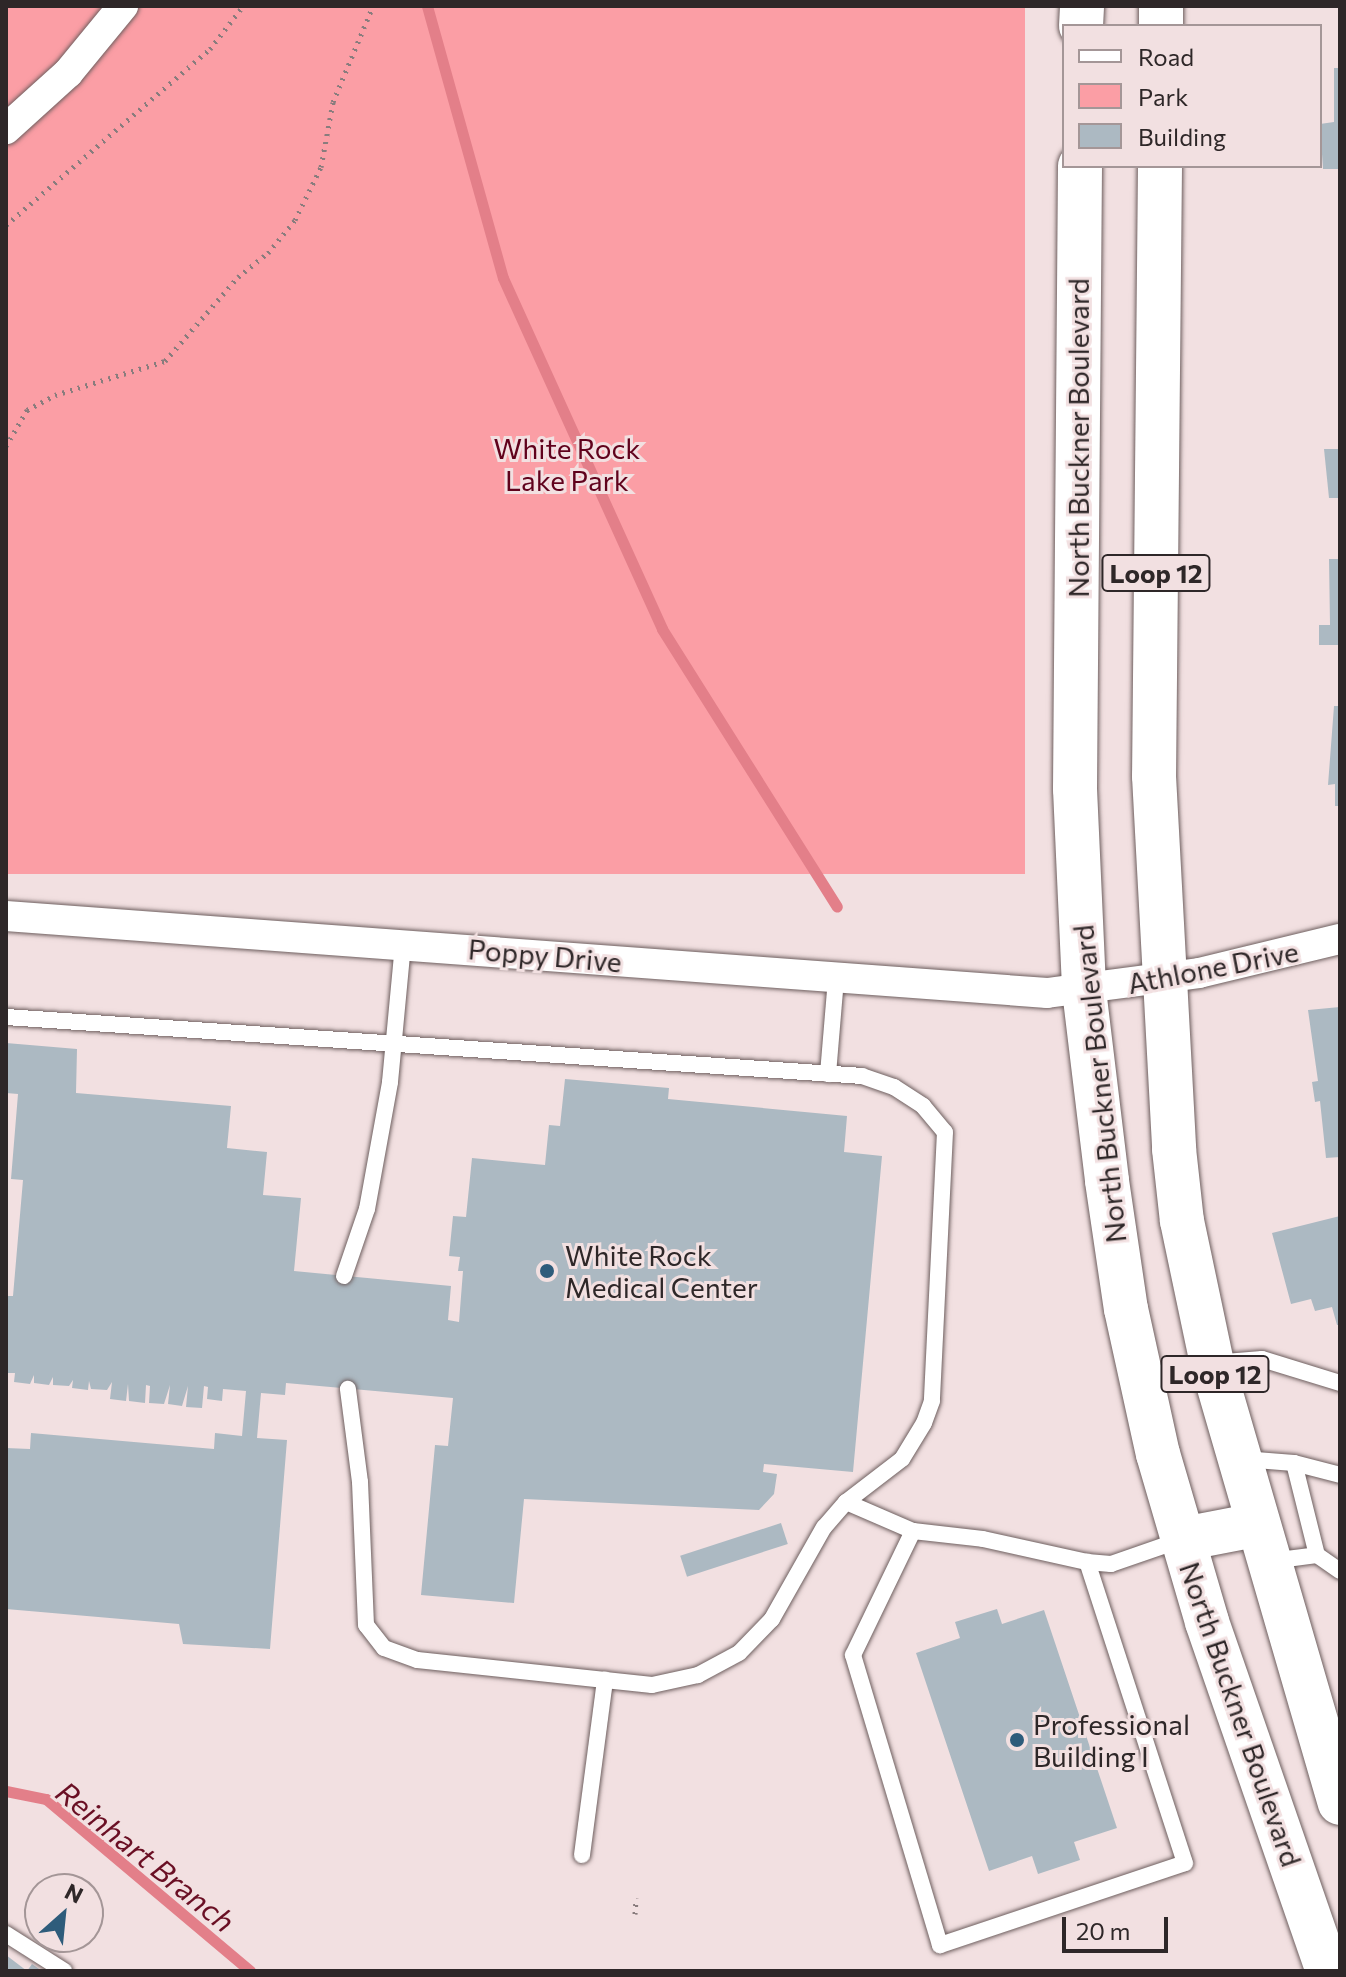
<!DOCTYPE html>
<html>
<head>
<meta charset="utf-8">
<style>
  body { margin:0 }
  #map { position:relative; width:1346px; height:1977px; overflow:hidden; background:#f2e0e1; font-family:Commissioner,sans-serif }
  div>[style] { position:absolute }
  [style*='--x'] { left:calc(var(--x)*1px); top:calc(var(--y)*1px); width:calc(var(--w)*1px); rotate:calc(var(--a)*1deg) }
  .green>* { inset:0; background:#fb9ea5; transform-origin:0 0 }
  .stream>* { height:11px; margin:-5.5px; padding:0 5.5px; transform-origin:5.5px; border-radius:5.5px; background:#e37f89 }
  .building>* { inset:0; background:#acb9c2; transform-origin:0 0 }
  .path>* { height:5px; margin-top:-2.5px; transform-origin:0; background:repeating-linear-gradient(90deg,#897c7d 0 2px,transparent 0 8px) }
  .roads { filter:drop-shadow(0 0 2px #6e5f5f) drop-shadow(0 0 2px #6e5f5f) }
  .service>* { height:16px; margin:-8px; padding:0 8px; transform-origin:8px; border-radius:8px; background:#fff }
  .minor>* { height:30px; margin:-15px; padding:0 15px; transform-origin:15px; border-radius:15px; background:#fff }
  .primary>* { height:44px; margin:-22px; padding:0 22px; transform-origin:22px; border-radius:22px; background:#fff }
  .dots>* { width:22px; height:22px; translate:-50% -50%; box-sizing:border-box; border:4px solid #f2e0e1; border-radius:50% }
  span { translate:-50% -50%; white-space:nowrap; text-align:center; line-height:1.15; -webkit-text-stroke:6px #f2e0e1; paint-order:stroke }
  .shield-label span { padding:2px 6px; background:#f2e0e1; border:2px solid; border-radius:6px; -webkit-text-stroke-width:0 }
  .shield-label { font-size:26px; color:#2e2728; font-weight:700 }
  .street-label { font-size:28px; color:#2e2728 }
  .park-label { font-size:28px; color:#60021c }
  .poi-label { font-size:28px; color:#2e2728 }
  .left { translate:0 -50%; text-align:left }
  .water-label { font-size:30px; color:#6a0f24; font-style:italic }
  .frame { position:absolute; inset:0; border:8px solid #2e2728; pointer-events:none }
  .legend { position:absolute; left:1062px; top:24px; width:260px; height:144px; box-sizing:border-box; background:#f2e0e1; border:2px solid #a49697; margin:0; padding:10px 14px; list-style:none; font-size:24px; color:#2e2728 }
  .legend li { display:flex; align-items:center; gap:16px; height:40px }
  .legend b { width:40px; border:2px solid #a49697 }
  .north { position:absolute; left:24px; top:1873px; width:80px; height:80px; box-sizing:border-box; background:#f2e0e1; border:2px solid #a49697; border-radius:50%; rotate:27deg; font-size:22px; font-weight:700; line-height:32px; text-align:center; color:#2e2728 }
  .north::after { content:''; display:block; margin:auto; width:28px; height:36px; background:#2e5c7b; clip-path:polygon(50% 0,100% 100%,50% 72%,0 100%) }
  .scale { position:absolute; left:1062px; top:1917px; width:106px; height:36px; box-sizing:border-box; border:4px solid #2e2728; border-top:0; padding-left:10px; font-size:24px; line-height:28px; white-space:nowrap; color:#2e2728; -webkit-text-stroke:6px #f2e0e1; paint-order:stroke }
</style>
</head>
<body>
<div id="map">
  <div class="green">
    <div style="left:6px;top:6px;width:1019px;height:868px"></div>
  </div>
  <div class="stream">
    <div style="--x:427;--y:6;--w:282;--a:74.4"></div>
    <div style="--x:503;--y:278;--w:385;--a:65.6"></div>
    <div style="--x:662;--y:629;--w:328;--a:57.8"></div>
    <div style="--x:6;--y:1791;--w:41;--a:11.3"></div>
    <div style="--x:46;--y:1799;--w:267;--a:40.1"></div>
  </div>
  <div class="building">
    <div style="clip-path:polygon(1334px 68px,1340px 68px,1340px 169px,1323px 169px,1320px 124px,1334px 122px)"></div>
    <div style="clip-path:polygon(1324px 449px,1340px 449px,1340px 498px,1329px 498px)"></div>
    <div style="clip-path:polygon(1329px 559px,1340px 559px,1340px 645px,1319px 645px,1319px 625px,1330px 625px)"></div>
    <div style="clip-path:polygon(1334px 706px,1340px 706px,1340px 806px,1335px 806px,1335px 784px,1328px 785px)"></div>
    <div style="clip-path:polygon(1340px 1007px,1340px 1157px,1326px 1158px,1320px 1101px,1315px 1102px,1312px 1082px,1318px 1081px,1308px 1010px)"></div>
    <div style="clip-path:polygon(6px 1043px,77px 1049px,76px 1093px,231px 1106px,227px 1148px,267px 1152px,263px 1195px,301px 1198px,294px 1271px,451px 1286px,448px 1320px,459px 1322px,463px 1271px,458px 1271px,460px 1257px,449px 1256px,453px 1216px,466px 1217px,472px 1158px,545px 1165px,549px 1125px,560px 1126px,565px 1079px,669px 1088px,668px 1099px,847px 1116px,844px 1152px,882px 1156px,853px 1472px,764px 1464px,763px 1472px,777px 1474px,774px 1494px,759px 1510px,524px 1499px,514px 1603px,421px 1595px,435px 1445px,448px 1446px,453px 1398px,286px 1383px,285px 1395px,261px 1393px,257px 1438px,287px 1440px,270px 1649px,183px 1644px,179px 1624px,6px 1609px,6px 1448px,30px 1449px,31px 1433px,214px 1449px,215px 1433px,242px 1436px,246px 1391px,223px 1389px,222px 1401px,207px 1399px,208px 1387px,204px 1386px,202px 1408px,186px 1407px,188px 1386px,182px 1406px,168px 1404px,170px 1385px,164px 1404px,149px 1403px,150px 1386px,146px 1385px,145px 1403px,129px 1401px,128px 1384px,126px 1401px,110px 1399px,112px 1382px,107px 1390px,91px 1389px,89px 1381px,88px 1390px,72px 1388px,73px 1380px,69px 1386px,53px 1385px,53px 1377px,49px 1385px,34px 1383px,34px 1375px,30px 1384px,14px 1382px,15px 1373px,6px 1373px,6px 1296px,13px 1296px,23px 1180px,11px 1179px,18px 1094px,6px 1093px)"></div>
    <div style="clip-path:polygon(1340px 1216px,1340px 1325px,1337px 1325px,1332px 1307px,1315px 1311px,1311px 1299px,1291px 1304px,1272px 1233px)"></div>
    <div style="left:781px;top:1523px;width:22px;height:106px;rotate:72deg"></div>
    <div style="clip-path:polygon(997px 1609px,1002px 1624px,1044px 1610px,1117px 1828px,1074px 1842px,1080px 1860px,1038px 1874px,1032px 1856px,989px 1871px,916px 1653px,960px 1638px,955px 1622px)"></div>
    <div style="clip-path:polygon(6px 1955px,27px 1971px,32px 1964px,42px 1971px,6px 1971px)"></div>
  </div>
  <div class="path">
    <div style="--x:6;--y:225;--w:269;--a:-40.8"></div>
    <div style="--x:210;--y:49;--w:54;--a:-52.5"></div>
    <div style="--x:6;--y:446;--w:42;--a:-59.7"></div>
    <div style="--x:27;--y:410;--w:32;--a:-28"></div>
    <div style="--x:55;--y:395;--w:115;--a:-17.2"></div>
    <div style="--x:165;--y:361;--w:111;--a:-49"></div>
    <div style="--x:238;--y:277;--w:38;--a:-39"></div>
    <div style="--x:268;--y:253;--w:43;--a:-50.7"></div>
    <div style="--x:295;--y:220;--w:59;--a:-63.9"></div>
    <div style="--x:321;--y:167;--w:66;--a:-79.5"></div>
    <div style="--x:333;--y:102;--w:104;--a:-67.4"></div>
    <div style="--x:635;--y:1914;--w:16;--a:-86"></div>
  </div>
  <div class="roads">
    <div class="service">
      <div style="--x:6;--y:1017;--w:858;--a:3.94"></div>
      <div style="--x:862;--y:1076;--w:34;--a:19"></div>
      <div style="--x:894;--y:1087;--w:35;--a:33"></div>
      <div style="--x:923;--y:1106;--w:34;--a:50"></div>
      <div style="--x:945;--y:1132;--w:269;--a:92.8"></div>
      <div style="--x:932;--y:1401;--w:23;--a:110"></div>
      <div style="--x:924;--y:1423;--w:42;--a:121.4"></div>
      <div style="--x:902;--y:1459;--w:71;--a:142.5"></div>
      <div style="--x:846;--y:1502;--w:33;--a:131"></div>
      <div style="--x:824;--y:1527;--w:106;--a:119.5"></div>
      <div style="--x:772;--y:1619;--w:47;--a:134.1"></div>
      <div style="--x:739;--y:1653;--w:47;--a:151.8"></div>
      <div style="--x:698;--y:1675;--w:47;--a:167.7"></div>
      <div style="--x:652;--y:1685;--w:236;--a:-173.9"></div>
      <div style="--x:417;--y:1660;--w:35;--a:-160"></div>
      <div style="--x:384;--y:1648;--w:29;--a:-128"></div>
      <div style="--x:366;--y:1625;--w:143;--a:-92.4"></div>
      <div style="--x:360;--y:1482;--w:94;--a:-97.4"></div>
      <div style="--x:828;--y:1074;--w:95;--a:-85.2"></div>
      <div style="--x:344;--y:1276;--w:71;--a:-71.1"></div>
      <div style="--x:367;--y:1209;--w:129;--a:-79.7"></div>
      <div style="--x:390;--y:1082;--w:139;--a:-84.6"></div>
      <div style="--x:1213;--y:1363;--w:49;--a:-4.7"></div>
      <div style="--x:1262;--y:1359;--w:82;--a:17.1"></div>
      <div style="--x:1243;--y:1459;--w:51;--a:4.5"></div>
      <div style="--x:1294;--y:1463;--w:48;--a:14.6"></div>
      <div style="--x:1294;--y:1463;--w:95;--a:76"></div>
      <div style="--x:846;--y:1502;--w:73;--a:23.4"></div>
      <div style="--x:913;--y:1531;--w:70;--a:6.5"></div>
      <div style="--x:983;--y:1539;--w:107;--a:12.5"></div>
      <div style="--x:1087;--y:1562;--w:24;--a:5"></div>
      <div style="--x:1111;--y:1564;--w:76;--a:-19.1"></div>
      <div style="--x:913;--y:1531;--w:138;--a:115.8"></div>
      <div style="--x:853;--y:1655;--w:303;--a:73.3"></div>
      <div style="--x:940;--y:1945;--w:258;--a:-18.5"></div>
      <div style="--x:1185;--y:1863;--w:317;--a:-108"></div>
      <div style="--x:1271;--y:1561;--w:46;--a:-7.4"></div>
      <div style="--x:1317;--y:1555;--w:28;--a:35"></div>
      <div style="--x:582;--y:1855;--w:177;--a:-82.5"></div>
      <div style="--x:6;--y:1934;--w:69;--a:32.5"></div>
    </div>
    <div class="minor">
      <div style="--x:6;--y:129;--w:84;--a:-42.1"></div>
      <div style="--x:68;--y:73;--w:87;--a:-50.6"></div>
      <div style="--x:6;--y:916;--w:1044;--a:4.23"></div>
      <div style="--x:1047;--y:993;--w:153;--a:-7.5"></div>
      <div style="--x:1199;--y:973;--w:145;--a:-13.6"></div>
    </div>
    <div class="primary">
      <div style="--x:1081;--y:26;--w:20;--a:-87"></div>
      <div style="--x:1161;--y:26;--w:20;--a:-90"></div>
      <div style="--x:1080;--y:166;--w:623;--a:90.46"></div>
      <div style="--x:1075;--y:789;--w:201;--a:87.4"></div>
      <div style="--x:1084;--y:990;--w:192;--a:83.1"></div>
      <div style="--x:1107;--y:1181;--w:129;--a:81.6"></div>
      <div style="--x:1126;--y:1309;--w:148;--a:77.6"></div>
      <div style="--x:1158;--y:1454;--w:175;--a:73.7"></div>
      <div style="--x:1207;--y:1622;--w:369;--a:70.9"></div>
      <div style="--x:1160;--y:166;--w:610;--a:90.56"></div>
      <div style="--x:1154;--y:776;--w:374;--a:86.9"></div>
      <div style="--x:1174;--y:1149;--w:72;--a:83.7"></div>
      <div style="--x:1182;--y:1221;--w:145;--a:78.1"></div>
      <div style="--x:1212;--y:1363;--w:458;--a:73.8"></div>
      <div style="--x:1183;--y:1539;--w:74;--a:-10.9"></div>
    </div>
  </div>
  <div class="dots">
    <div style="left:547px;top:1271px;background:#2e5c7b"></div>
    <div style="left:1017px;top:1740px;background:#2e5c7b"></div>
  </div>
  <div class="shield-label">
    <span style="left:1156px;top:573px">Loop 12</span>
    <span style="left:1215px;top:1374px">Loop 12</span>
  </div>
  <div class="street-label">
    <span style="left:1078px;top:438px;rotate:-90deg">North Buckner Boulevard</span>
    <span style="left:545px;top:955px;rotate:5deg">Poppy Drive</span>
    <span style="left:1213px;top:967px;rotate:-11deg">Athlone Drive</span>
    <span style="left:1099px;top:1084px;rotate:-96deg">North Buckner Boulevard</span>
    <span style="left:1241px;top:1714px;rotate:71deg">North Buckner Boulevard</span>
  </div>
  <div class="park-label">
    <span style="left:567px;top:464px">White Rock<br>Lake Park</span>
  </div>
  <div class="poi-label">
    <span class="left" style="left:565px;top:1271px">White Rock<br>Medical Center</span>
    <span class="left" style="left:1033px;top:1740px">Professional<br>Building I</span>
  </div>
  <div class="water-label">
    <span style="left:146px;top:1856px;rotate:39deg">Reinhart Branch</span>
  </div>
  <div class="frame"></div>
  <ul class="legend">
  <li><b style="height:10px;background:#fff"></b>Road</li>
  <li><b style="height:22px;background:#fb9ea5"></b>Park</li>
  <li><b style="height:22px;background:#acb9c2"></b>Building</li>
  </ul>
  <div class="north">N</div>
  <div class="scale">20 m</div>
</div>
</body>
</html>
